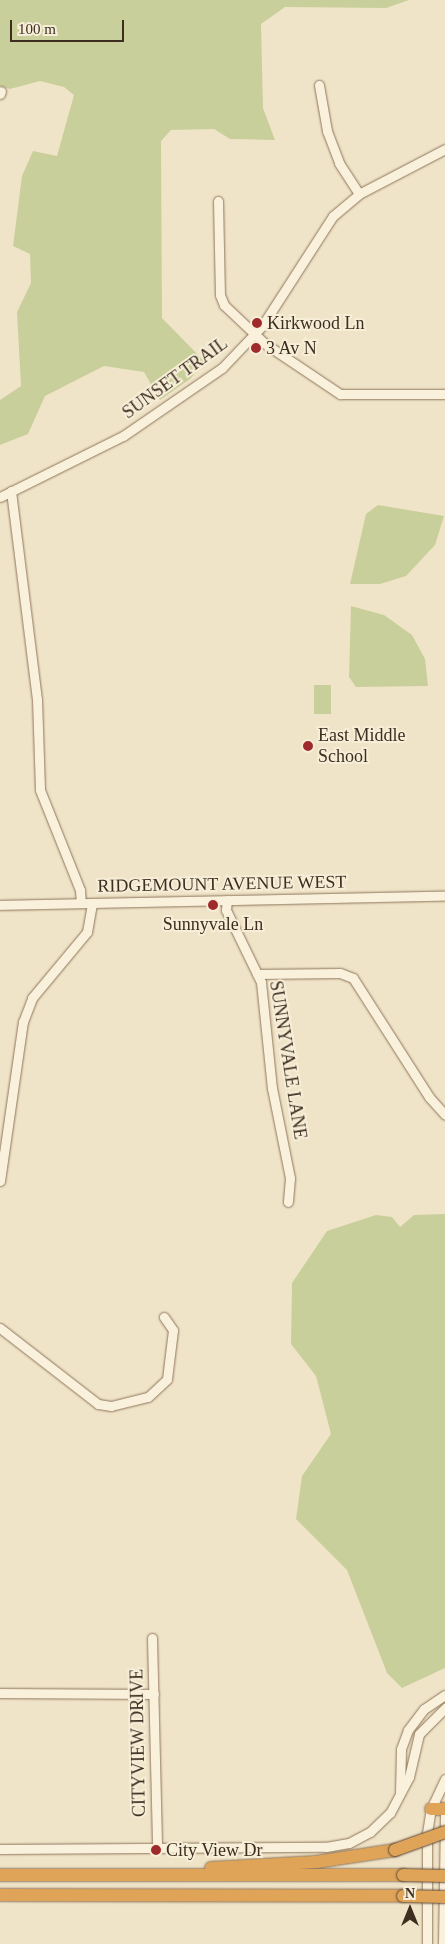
<!DOCTYPE html>
<html>
<head>
<meta charset="utf-8">
<style>
  body { margin:0 }
  #map { position:relative; width:445px; height:1944px; overflow:hidden; background:#f0e4c8; font-family:Georgia,serif }
  div>[style] { position:absolute }
  [style*='--x'] { left:calc(var(--x)*1px); top:calc(var(--y)*1px); width:calc(var(--w)*1px); rotate:calc(var(--a)*1deg) }
  .green>* { inset:0; background:#c9cf9b; transform-origin:0 0 }
  .roads { filter:drop-shadow(0 0 1px #8d765c) drop-shadow(0 0 1px #8d765c) }
  .minor>* { height:9px; margin:-4.5px; padding:0 4.5px; transform-origin:4.5px; border-radius:4.5px; background:#faf1dc }
  .highway>* { height:12px; margin:-6px; padding:0 6px; transform-origin:6px; border-radius:6px; background:#e0a458 }
  .bridges { filter:drop-shadow(0 0 1px #5b4430) drop-shadow(0 0 1px #5b4430) }
  .highway-bridge>* { height:12px; margin:-6px; padding:0 6px; transform-origin:6px; border-radius:6px; background:#e0a458 }
  .dots>* { width:14px; height:14px; translate:-50% -50%; box-sizing:border-box; border:2px solid #f7eed8; border-radius:50% }
  span { translate:-50% -50%; white-space:nowrap; text-align:center; line-height:1.15; -webkit-text-stroke:4px #f7eed8; paint-order:stroke }
  .poi-label { font-size:18px; color:#3d2e20 }
  .left { translate:0 -50%; text-align:left }
  .street-label { font-size:18px; color:#3d2e20 }
  .north { position:absolute; left:385px; top:1884px; width:50px; height:50px; -webkit-text-stroke:4px #f7eed8; paint-order:stroke; rotate:0deg; font-size:14px; font-weight:700; line-height:20px; text-align:center; color:#3d2e20 }
  .north::after { content:''; display:block; margin:auto; width:18px; height:22px; background:#3d2e20; clip-path:polygon(50% 0,100% 100%,50% 72%,0 100%) }
  .scale { position:absolute; left:10px; top:20px; width:114px; height:22px; box-sizing:border-box; border:2px solid #3d2e20; border-top:0; padding-left:6px; font-size:15px; line-height:18px; white-space:nowrap; color:#3d2e20; -webkit-text-stroke:4px #f7eed8; paint-order:stroke }
</style>
</head>
<body>
<div id="map">
  <div class="green">
    <div style="clip-path:polygon(0 0,409px 0,386px 8px,285px 7px,261px 24px,263px 108px,275px 140px,230px 139px,214px 129px,171px 130px,161px 141px,162px 318px,205px 362px,190px 379px,160px 400px,144px 372px,104px 366px,45px 396px,28px 434px,0 445px,0 400px,21px 386px,17px 312px,31px 283px,30px 254px,13px 246px,22px 176px,33px 151px,57px 156px,74px 95px,64px 87px,40px 81px,10px 89px,0 86px)"></div>
    <div style="clip-path:polygon(378px 505px,444px 516px,435px 545px,406px 576px,380px 584px,350px 584px,366px 514px)"></div>
    <div style="clip-path:polygon(351px 606px,384px 615px,412px 635px,425px 659px,428px 686px,356px 687px,349px 677px)"></div>
    <div style="left:314px;top:685px;width:17px;height:29px"></div>
    <div style="clip-path:polygon(445px 1214px,445px 1668px,402px 1688px,387px 1673px,347px 1570px,296px 1519px,302px 1476px,331px 1434px,316px 1376px,291px 1344px,292px 1283px,327px 1231px,376px 1215px,392px 1217px,400px 1227px,414px 1215px)"></div>
  </div>
  <div class="roads">
    <div class="minor">
      <div style="--x:319;--y:85;--w:47;--a:80.1"></div>
      <div style="--x:327;--y:131;--w:34;--a:69"></div>
      <div style="--x:339;--y:163;--w:37;--a:57"></div>
      <div style="--x:0;--y:94;--w:3;--a:-72"></div>
      <div style="--x:218;--y:201;--w:94;--a:88.8"></div>
      <div style="--x:220;--y:295;--w:11;--a:68"></div>
      <div style="--x:224;--y:305;--w:55;--a:43.5"></div>
      <div style="--x:264;--y:343;--w:92;--a:33.9"></div>
      <div style="--x:340;--y:394;--w:105;--a:0"></div>
      <div style="--x:11;--y:491;--w:210;--a:82.9"></div>
      <div style="--x:37;--y:699;--w:91;--a:88.1"></div>
      <div style="--x:40;--y:790;--w:108;--a:68.2"></div>
      <div style="--x:80;--y:890;--w:13;--a:86"></div>
      <div style="--x:0;--y:497;--w:137;--a:-26.4"></div>
      <div style="--x:123;--y:436;--w:120;--a:-34.5"></div>
      <div style="--x:222;--y:368;--w:58;--a:-46.4"></div>
      <div style="--x:262;--y:326;--w:131;--a:-57.2"></div>
      <div style="--x:333;--y:216;--w:34;--a:-40"></div>
      <div style="--x:359;--y:194;--w:97;--a:-27.6"></div>
      <div style="--x:227;--y:900;--w:10;--a:96"></div>
      <div style="--x:226;--y:910;--w:80;--a:64.1"></div>
      <div style="--x:261;--y:982;--w:107;--a:84.1"></div>
      <div style="--x:272;--y:1088;--w:92;--a:78.7"></div>
      <div style="--x:290;--y:1178;--w:24;--a:95"></div>
      <div style="--x:0;--y:905;--w:445;--a:-1.2"></div>
      <div style="--x:257;--y:974;--w:83;--a:-0.7"></div>
      <div style="--x:340;--y:973;--w:14;--a:21"></div>
      <div style="--x:353;--y:978;--w:141;--a:57.4"></div>
      <div style="--x:429;--y:1097;--w:24;--a:48"></div>
      <div style="--x:0;--y:1181;--w:161;--a:-81.8"></div>
      <div style="--x:23;--y:1022;--w:26;--a:-69"></div>
      <div style="--x:32;--y:998;--w:86;--a:-50.2"></div>
      <div style="--x:87;--y:932;--w:29;--a:-80"></div>
      <div style="--x:0;--y:1328;--w:124;--a:37.8"></div>
      <div style="--x:98;--y:1404;--w:13;--a:9"></div>
      <div style="--x:111;--y:1406;--w:38;--a:-14"></div>
      <div style="--x:148;--y:1397;--w:26;--a:-43"></div>
      <div style="--x:167;--y:1379;--w:49;--a:-83"></div>
      <div style="--x:173;--y:1330;--w:16;--a:-125"></div>
      <div style="--x:152;--y:1638;--w:210;--a:88.6"></div>
      <div style="--x:0;--y:1693;--w:154;--a:0.4"></div>
      <div style="--x:400;--y:1793;--w:44;--a:-88.7"></div>
      <div style="--x:401;--y:1749;--w:20;--a:-70"></div>
      <div style="--x:408;--y:1730;--w:26;--a:-53"></div>
      <div style="--x:424;--y:1709;--w:25;--a:-34"></div>
      <div style="--x:0;--y:1849;--w:326;--a:-0.4"></div>
      <div style="--x:326;--y:1847;--w:23;--a:-10"></div>
      <div style="--x:349;--y:1843;--w:24;--a:-28"></div>
      <div style="--x:370;--y:1832;--w:28;--a:-44"></div>
      <div style="--x:390;--y:1813;--w:41;--a:-62.2"></div>
      <div style="--x:409;--y:1777;--w:44;--a:-76.9"></div>
      <div style="--x:419;--y:1734;--w:37;--a:-45"></div>
      <div style="--x:427;--y:1944;--w:111;--a:-90"></div>
      <div style="--x:427;--y:1833;--w:24;--a:-81"></div>
      <div style="--x:431;--y:1809;--w:33;--a:-65"></div>
      <div style="--x:443;--y:1944;--w:129;--a:-89.1"></div>
    </div>
    <div class="highway">
      <div style="--x:431;--y:1809;--w:14;--a:0"></div>
      <div style="--x:211;--y:1868;--w:105;--a:-3.3"></div>
      <div style="--x:316;--y:1862;--w:80;--a:-8.6"></div>
      <div style="--x:0;--y:1875;--w:403;--a:0"></div>
      <div style="--x:0;--y:1895;--w:403;--a:0.1"></div>
    </div>
  </div>
  <div class="bridges">
    <div class="highway-bridge">
      <div style="--x:395;--y:1850;--w:53;--a:-19.8"></div>
      <div style="--x:403;--y:1875;--w:42;--a:1.4"></div>
      <div style="--x:403;--y:1896;--w:42;--a:1.4"></div>
    </div>
  </div>
  <div class="dots">
    <div style="left:257px;top:323px;background:#9e2a2b"></div>
    <div style="left:256px;top:348px;background:#9e2a2b"></div>
    <div style="left:308px;top:746px;background:#9e2a2b"></div>
    <div style="left:213px;top:905px;background:#9e2a2b"></div>
    <div style="left:156px;top:1850px;background:#9e2a2b"></div>
  </div>
  <div class="poi-label">
    <span class="left" style="left:267px;top:323px">Kirkwood Ln</span>
    <span class="left" style="left:266px;top:348px">3 Av N</span>
    <span class="left" style="left:318px;top:746px">East Middle<br>School</span>
    <span style="left:213px;top:924px">Sunnyvale Ln</span>
    <span class="left" style="left:166px;top:1850px">City View Dr</span>
  </div>
  <div class="street-label">
    <span style="left:175px;top:378px;rotate:-36deg">SUNSET TRAIL</span>
    <span style="left:222px;top:884px;rotate:-1deg">RIDGEMOUNT AVENUE WEST</span>
    <span style="left:288px;top:1060px;rotate:81deg">SUNNYVALE LANE</span>
    <span style="left:138px;top:1743px;rotate:-91deg">CITYVIEW DRIVE</span>
  </div>
  <div class="north">N</div>
  <div class="scale">100 m</div>
</div>
</body>
</html>
